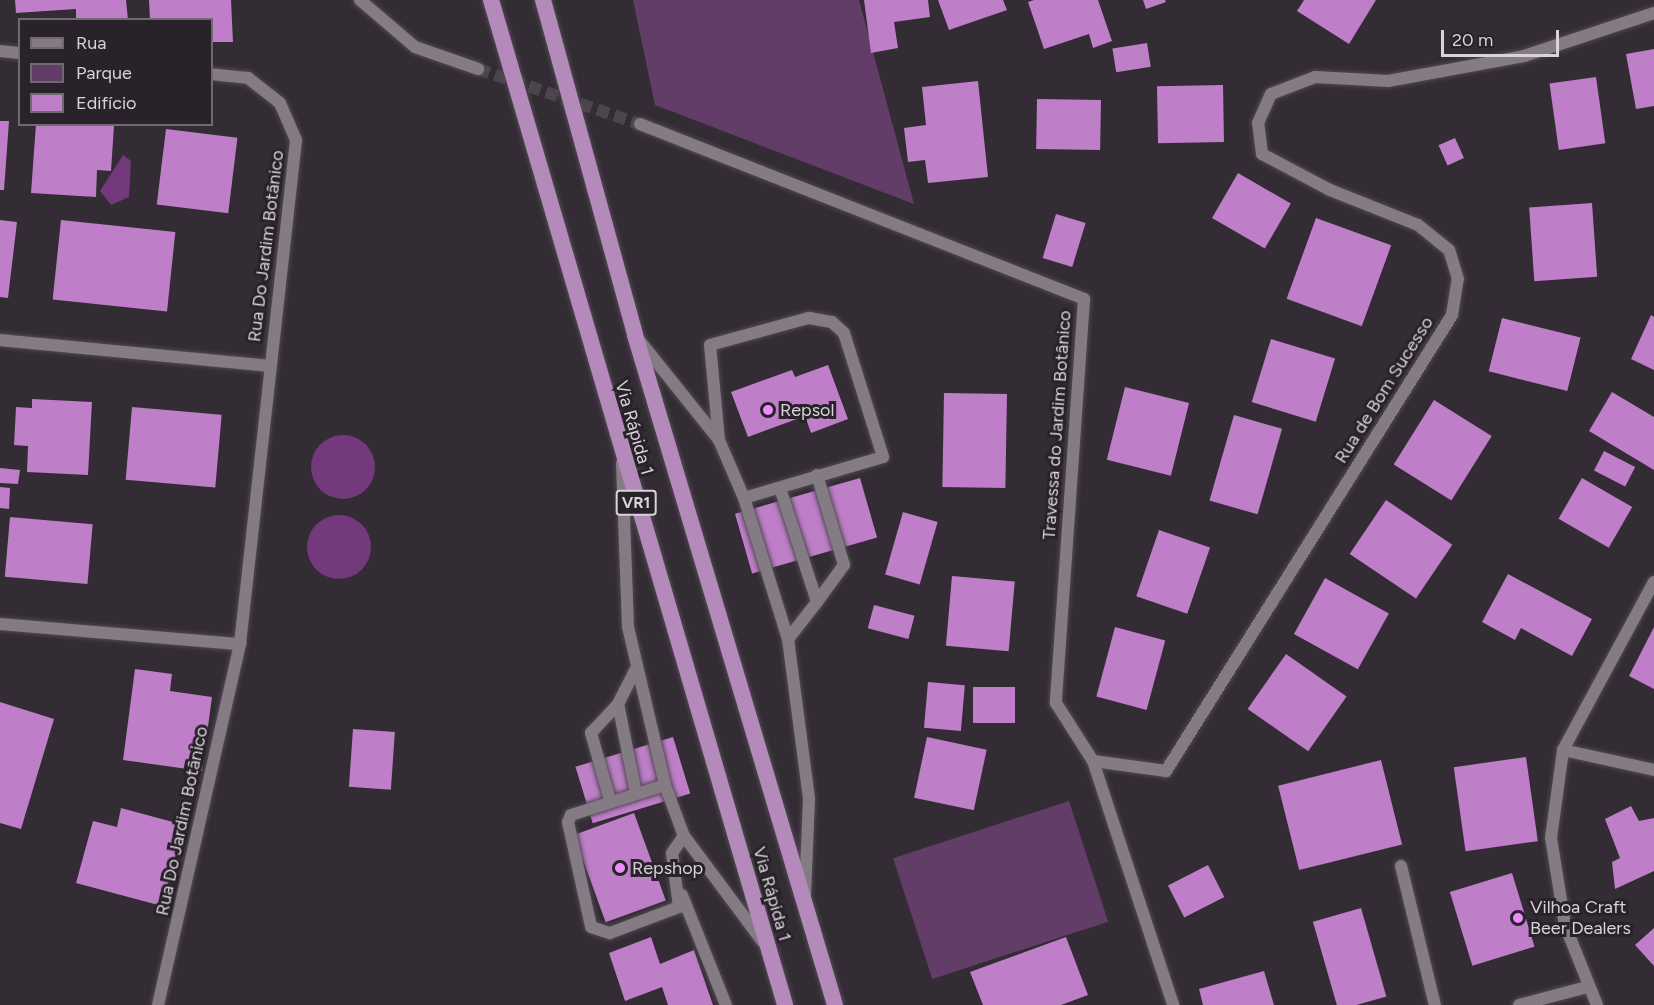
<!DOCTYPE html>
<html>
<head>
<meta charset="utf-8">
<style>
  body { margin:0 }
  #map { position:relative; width:1654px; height:1005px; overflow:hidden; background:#332c34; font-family:Figtree,sans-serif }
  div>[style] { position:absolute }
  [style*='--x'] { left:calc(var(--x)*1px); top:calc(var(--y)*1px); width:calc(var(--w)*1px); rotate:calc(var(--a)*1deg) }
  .green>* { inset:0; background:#623d67; transform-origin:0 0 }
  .water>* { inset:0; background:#74397d }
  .round { border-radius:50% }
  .building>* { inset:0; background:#be7ec8; transform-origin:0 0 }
  .minor-tunnel>* { height:12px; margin-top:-6px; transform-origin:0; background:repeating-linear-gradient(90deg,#4c454d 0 12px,transparent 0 18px) }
  .roads { filter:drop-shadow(0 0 2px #504951) drop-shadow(0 0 2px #504951) }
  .service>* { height:12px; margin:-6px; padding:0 6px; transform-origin:6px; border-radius:6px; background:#847b85 }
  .minor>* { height:12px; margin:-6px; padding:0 6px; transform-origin:6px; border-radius:6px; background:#847b85 }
  .trunk>* { height:16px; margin:-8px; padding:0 8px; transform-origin:8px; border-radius:8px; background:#b48aba }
  .dots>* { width:16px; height:16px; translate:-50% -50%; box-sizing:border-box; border:3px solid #29222a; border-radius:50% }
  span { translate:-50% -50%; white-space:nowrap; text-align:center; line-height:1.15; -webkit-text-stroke:6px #29222a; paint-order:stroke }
  .shield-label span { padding:2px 4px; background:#29222a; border:2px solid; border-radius:4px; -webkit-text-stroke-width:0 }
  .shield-label { font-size:16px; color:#d8d3d8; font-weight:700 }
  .street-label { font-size:18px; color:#d8d3d8 }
  .poi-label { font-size:18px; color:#d8d3d8 }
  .left { translate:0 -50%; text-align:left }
  .legend { position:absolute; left:18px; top:18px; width:195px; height:108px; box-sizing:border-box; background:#29222a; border:2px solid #6f6970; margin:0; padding:8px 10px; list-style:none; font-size:18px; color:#d8d3d8 }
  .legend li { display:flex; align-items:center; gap:12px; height:30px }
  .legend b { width:30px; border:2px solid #6f6970 }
  .scale { position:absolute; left:1441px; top:30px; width:118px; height:27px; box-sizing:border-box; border:3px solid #d8d3d8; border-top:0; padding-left:8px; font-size:18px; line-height:21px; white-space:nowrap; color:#d8d3d8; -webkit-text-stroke:4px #29222a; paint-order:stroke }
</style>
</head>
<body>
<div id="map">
  <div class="green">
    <div style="clip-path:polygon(633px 0,859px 0,914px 204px,655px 105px)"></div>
    <div style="left:1069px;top:801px;width:127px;height:185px;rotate:72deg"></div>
  </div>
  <div class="water">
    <div style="clip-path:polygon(123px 155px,131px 161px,129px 197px,111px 205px,100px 191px)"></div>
    <div class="round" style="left:311px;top:435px;width:64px;height:64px"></div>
    <div class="round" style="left:307px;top:515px;width:64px;height:64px"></div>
  </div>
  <div class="building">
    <div style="clip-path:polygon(15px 0,126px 0,128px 20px,76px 20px,76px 9px,16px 13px)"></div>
    <div style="clip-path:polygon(149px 0,231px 0,233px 42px,212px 42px,212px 20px,150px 20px)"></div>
    <div style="clip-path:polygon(864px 0,928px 0,930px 17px,894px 22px,898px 48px,871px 53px)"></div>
    <div style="clip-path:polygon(938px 0,1003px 0,1007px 10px,949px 30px)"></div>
    <div style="clip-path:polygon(1034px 0,1098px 0,1112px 41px,1093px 48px,1089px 34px,1044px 49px,1028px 2px)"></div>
    <div style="clip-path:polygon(1143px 0,1165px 0,1166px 2px,1146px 9px)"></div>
    <div style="clip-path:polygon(1304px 0,1376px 0,1349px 44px,1297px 11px)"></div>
    <div style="left:1147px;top:43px;width:24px;height:35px;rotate:81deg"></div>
    <div style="clip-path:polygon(1654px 49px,1654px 106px,1636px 109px,1626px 54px)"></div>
    <div style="left:1596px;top:77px;width:67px;height:47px;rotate:82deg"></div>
    <div style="clip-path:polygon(978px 81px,988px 177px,928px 183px,925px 160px,908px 162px,904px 128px,926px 125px,922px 87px)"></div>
    <div style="left:1223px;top:85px;width:57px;height:66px;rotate:89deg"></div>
    <div style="left:1037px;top:99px;width:64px;height:50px;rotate:1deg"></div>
    <div style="clip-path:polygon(0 121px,9px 121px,4px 190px,0 190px)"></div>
    <div style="clip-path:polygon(36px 124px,114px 126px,111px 171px,97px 170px,96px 197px,31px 193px)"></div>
    <div style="left:166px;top:129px;width:72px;height:76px;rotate:7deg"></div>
    <div style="left:1455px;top:138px;width:22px;height:18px;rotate:66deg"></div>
    <div style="left:1238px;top:173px;width:61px;height:52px;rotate:30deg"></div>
    <div style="left:1592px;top:203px;width:74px;height:63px;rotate:86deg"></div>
    <div style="left:1056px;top:214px;width:31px;height:46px;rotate:17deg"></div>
    <div style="left:1316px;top:218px;width:80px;height:86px;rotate:20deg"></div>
    <div style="clip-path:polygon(0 220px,17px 222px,8px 298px,0 297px)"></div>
    <div style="left:61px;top:220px;width:115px;height:80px;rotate:6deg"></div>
    <div style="clip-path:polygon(1651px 315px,1654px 317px,1654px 370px,1631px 359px)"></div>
    <div style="left:1502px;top:318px;width:81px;height:55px;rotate:14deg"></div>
    <div style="left:1271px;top:339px;width:67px;height:66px;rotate:17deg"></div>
    <div style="clip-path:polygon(828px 365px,848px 419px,811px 433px,805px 416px,748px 437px,731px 392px,792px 370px,795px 377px)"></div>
    <div style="left:1125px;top:387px;width:66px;height:75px;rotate:14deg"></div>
    <div style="clip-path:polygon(1612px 392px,1654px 417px,1654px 470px,1589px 431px)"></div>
    <div style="left:944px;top:393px;width:63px;height:94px;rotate:1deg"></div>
    <div style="clip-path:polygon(32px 399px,92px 402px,88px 475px,27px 472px,28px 446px,14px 445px,16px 407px,32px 408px)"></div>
    <div style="left:1434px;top:400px;width:68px;height:76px;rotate:32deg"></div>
    <div style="left:132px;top:407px;width:90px;height:73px;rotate:5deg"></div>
    <div style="left:1234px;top:415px;width:50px;height:89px;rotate:16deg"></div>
    <div style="left:1604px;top:451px;width:35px;height:22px;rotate:27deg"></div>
    <div style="clip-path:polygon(0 468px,20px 470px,18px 484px,0 483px)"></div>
    <div style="left:860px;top:478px;width:62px;height:130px;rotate:74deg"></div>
    <div style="left:1582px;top:478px;width:58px;height:47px;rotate:30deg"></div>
    <div style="clip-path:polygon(0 487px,10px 488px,9px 509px,0 508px)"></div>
    <div style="left:1386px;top:500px;width:80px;height:65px;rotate:34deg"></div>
    <div style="left:903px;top:512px;width:36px;height:65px;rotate:16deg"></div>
    <div style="left:10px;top:517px;width:83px;height:60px;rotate:5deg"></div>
    <div style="left:1159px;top:530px;width:54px;height:70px;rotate:19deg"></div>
    <div style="clip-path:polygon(1508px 574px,1592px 619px,1572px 656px,1521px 628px,1515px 640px,1482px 622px)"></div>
    <div style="left:952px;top:576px;width:63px;height:70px;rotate:5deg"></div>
    <div style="left:1325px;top:578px;width:73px;height:64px;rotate:29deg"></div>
    <div style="left:874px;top:605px;width:42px;height:24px;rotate:15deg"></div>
    <div style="left:1115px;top:627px;width:52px;height:72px;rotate:15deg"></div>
    <div style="clip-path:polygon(1654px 627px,1654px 689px,1629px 676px)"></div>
    <div style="left:1286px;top:654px;width:74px;height:67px;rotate:35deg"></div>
    <div style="clip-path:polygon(135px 669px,172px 674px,170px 691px,212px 697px,202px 771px,123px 760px)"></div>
    <div style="left:928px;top:682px;width:37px;height:46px;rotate:5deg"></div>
    <div style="left:973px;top:687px;width:42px;height:36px"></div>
    <div style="clip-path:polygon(0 702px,54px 719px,21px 829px,0 823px)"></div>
    <div style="left:353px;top:729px;width:42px;height:58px;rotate:4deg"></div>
    <div style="left:673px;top:737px;width:59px;height:102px;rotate:73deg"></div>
    <div style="left:927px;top:737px;width:61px;height:62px;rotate:12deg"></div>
    <div style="left:1526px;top:757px;width:85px;height:73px;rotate:82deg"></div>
    <div style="left:1381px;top:760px;width:87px;height:106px;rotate:76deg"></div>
    <div style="clip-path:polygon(1631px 806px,1639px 821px,1654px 818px,1654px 871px,1615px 889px,1612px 862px,1620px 858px,1605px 819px)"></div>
    <div style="clip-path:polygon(121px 808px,184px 825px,162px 906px,76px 883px,93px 821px,117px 827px)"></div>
    <div style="left:634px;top:813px;width:93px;height:64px;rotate:70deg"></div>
    <div style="left:1208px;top:865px;width:36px;height:45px;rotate:63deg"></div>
    <div style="left:1512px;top:873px;width:77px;height:65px;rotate:73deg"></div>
    <div style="left:1361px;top:908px;width:92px;height:50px;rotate:74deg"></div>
    <div style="clip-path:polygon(1654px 928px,1654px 966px,1635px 945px)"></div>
    <div style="clip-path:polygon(651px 937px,660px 964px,694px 950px,713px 1005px,668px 1005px,662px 987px,625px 1001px,609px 953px)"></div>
    <div style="clip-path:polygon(1066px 937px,1088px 995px,1061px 1005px,983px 1005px,970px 972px)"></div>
    <div style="clip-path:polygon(1264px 971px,1274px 1005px,1203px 1005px,1199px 989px)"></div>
  </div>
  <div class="minor-tunnel">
    <div style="--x:478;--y:69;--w:171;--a:18.8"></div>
  </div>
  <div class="roads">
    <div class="service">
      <div style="--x:639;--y:340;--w:128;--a:51.3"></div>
      <div style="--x:719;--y:440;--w:63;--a:66.7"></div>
      <div style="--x:744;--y:498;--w:148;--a:72.7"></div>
      <div style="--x:788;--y:639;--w:161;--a:82.5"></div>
      <div style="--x:809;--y:799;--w:94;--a:92.4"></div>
      <div style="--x:719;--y:440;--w:95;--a:-95.4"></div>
      <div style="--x:710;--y:345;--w:103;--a:-15.3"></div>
      <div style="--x:809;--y:318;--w:23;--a:10"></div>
      <div style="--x:832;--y:322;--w:16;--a:43"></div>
      <div style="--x:844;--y:333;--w:130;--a:72.5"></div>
      <div style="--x:883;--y:457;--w:145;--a:163.6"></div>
      <div style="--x:622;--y:463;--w:164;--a:87.9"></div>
      <div style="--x:628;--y:627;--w:162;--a:76.8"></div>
      <div style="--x:665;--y:785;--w:54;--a:69.6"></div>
      <div style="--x:684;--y:836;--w:132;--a:53.3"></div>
      <div style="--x:780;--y:488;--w:120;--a:72"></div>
      <div style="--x:817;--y:602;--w:47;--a:128.1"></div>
      <div style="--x:817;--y:602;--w:46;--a:-53.9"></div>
      <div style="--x:844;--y:565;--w:94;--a:-106.7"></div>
      <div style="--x:665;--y:785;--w:99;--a:162.3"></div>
      <div style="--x:571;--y:815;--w:8;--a:113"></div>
      <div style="--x:568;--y:822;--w:107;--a:77.6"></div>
      <div style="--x:591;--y:927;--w:20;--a:18"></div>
      <div style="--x:610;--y:933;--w:74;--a:-20.6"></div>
      <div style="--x:679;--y:907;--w:54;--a:-97.4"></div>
      <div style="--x:672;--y:853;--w:21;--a:-55"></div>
      <div style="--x:636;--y:793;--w:91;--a:-101.4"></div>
      <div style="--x:618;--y:704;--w:39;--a:-63"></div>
      <div style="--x:610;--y:800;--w:70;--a:-105.8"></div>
      <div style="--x:591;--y:733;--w:40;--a:-47"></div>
      <div style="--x:1401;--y:866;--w:143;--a:76.3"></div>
      <div style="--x:682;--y:895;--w:118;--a:68.2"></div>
      <div style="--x:1519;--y:1005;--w:70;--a:-14.8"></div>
    </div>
    <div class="minor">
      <div style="--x:360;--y:0;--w:72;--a:40.5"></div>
      <div style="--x:415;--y:47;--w:67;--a:19.2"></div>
      <div style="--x:0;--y:51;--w:20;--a:6"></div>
      <div style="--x:640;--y:124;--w:477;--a:21.5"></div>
      <div style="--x:1084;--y:299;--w:405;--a:94"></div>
      <div style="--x:1056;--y:703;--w:69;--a:57.5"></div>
      <div style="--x:1093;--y:761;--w:257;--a:71.8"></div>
      <div style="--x:0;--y:340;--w:271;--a:5.5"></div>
      <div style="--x:0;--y:624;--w:241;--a:4.8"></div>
      <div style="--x:1563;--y:750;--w:93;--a:12.4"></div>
      <div style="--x:1093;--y:761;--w:74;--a:7.8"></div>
      <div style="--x:1166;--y:771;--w:538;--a:-57.9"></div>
      <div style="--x:1452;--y:315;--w:36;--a:-81"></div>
      <div style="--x:1458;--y:279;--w:30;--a:-107"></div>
      <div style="--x:1449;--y:250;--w:40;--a:-141"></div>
      <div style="--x:1418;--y:225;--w:95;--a:-158.3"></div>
      <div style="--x:1330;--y:190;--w:77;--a:-152.1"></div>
      <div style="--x:1262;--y:154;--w:31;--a:-97"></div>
      <div style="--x:1258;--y:123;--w:32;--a:-66"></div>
      <div style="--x:1271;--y:94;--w:47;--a:-21.1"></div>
      <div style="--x:1315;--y:77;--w:73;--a:3.1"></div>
      <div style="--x:1388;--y:81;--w:138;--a:-10.4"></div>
      <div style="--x:1524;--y:56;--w:137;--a:-18.3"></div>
      <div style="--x:158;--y:1005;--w:370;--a:-77.2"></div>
      <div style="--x:240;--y:644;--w:507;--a:-83.66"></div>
      <div style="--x:296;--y:140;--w:40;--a:-113.4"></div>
      <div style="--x:280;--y:103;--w:41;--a:-142"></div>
      <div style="--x:248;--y:78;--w:36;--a:-174"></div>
      <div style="--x:1597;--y:1005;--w:86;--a:-111.8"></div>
      <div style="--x:1565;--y:925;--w:88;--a:-99.1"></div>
      <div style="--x:1551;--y:838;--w:89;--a:-82.2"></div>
      <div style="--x:1563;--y:750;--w:191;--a:-61.6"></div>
    </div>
    <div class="trunk">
      <div style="--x:491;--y:0;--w:1047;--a:73.69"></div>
      <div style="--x:543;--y:0;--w:347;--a:74.6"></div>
      <div style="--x:635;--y:335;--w:699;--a:73.38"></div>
    </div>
  </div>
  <div class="dots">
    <div style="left:768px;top:410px;background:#ec8cfa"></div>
    <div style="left:620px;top:868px;background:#ec8cfa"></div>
    <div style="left:1518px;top:918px;background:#ec8cfa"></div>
  </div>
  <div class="shield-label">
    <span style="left:636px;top:503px">VR1</span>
  </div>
  <div class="street-label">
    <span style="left:266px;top:246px;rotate:-83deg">Rua Do Jardim Botânico</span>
    <span style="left:1384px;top:390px;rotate:-58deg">Rua de Bom Sucesso</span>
    <span style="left:1057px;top:425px;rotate:-86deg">Travessa do Jardim Botânico</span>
    <span style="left:634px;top:428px;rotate:74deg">Via Rápida 1</span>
    <span style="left:182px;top:821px;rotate:-78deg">Rua Do Jardim Botânico</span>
    <span style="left:772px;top:894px;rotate:74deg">Via Rápida 1</span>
  </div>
  <div class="poi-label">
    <span class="left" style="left:780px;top:410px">Repsol</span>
    <span class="left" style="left:632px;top:868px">Repshop</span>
    <span class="left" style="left:1530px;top:918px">Vilhoa Craft<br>Beer Dealers</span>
  </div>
  <ul class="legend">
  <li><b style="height:8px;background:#847b85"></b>Rua</li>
  <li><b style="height:16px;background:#623d67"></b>Parque</li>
  <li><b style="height:16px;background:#be7ec8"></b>Edifício</li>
  </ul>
  <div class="scale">20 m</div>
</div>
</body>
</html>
